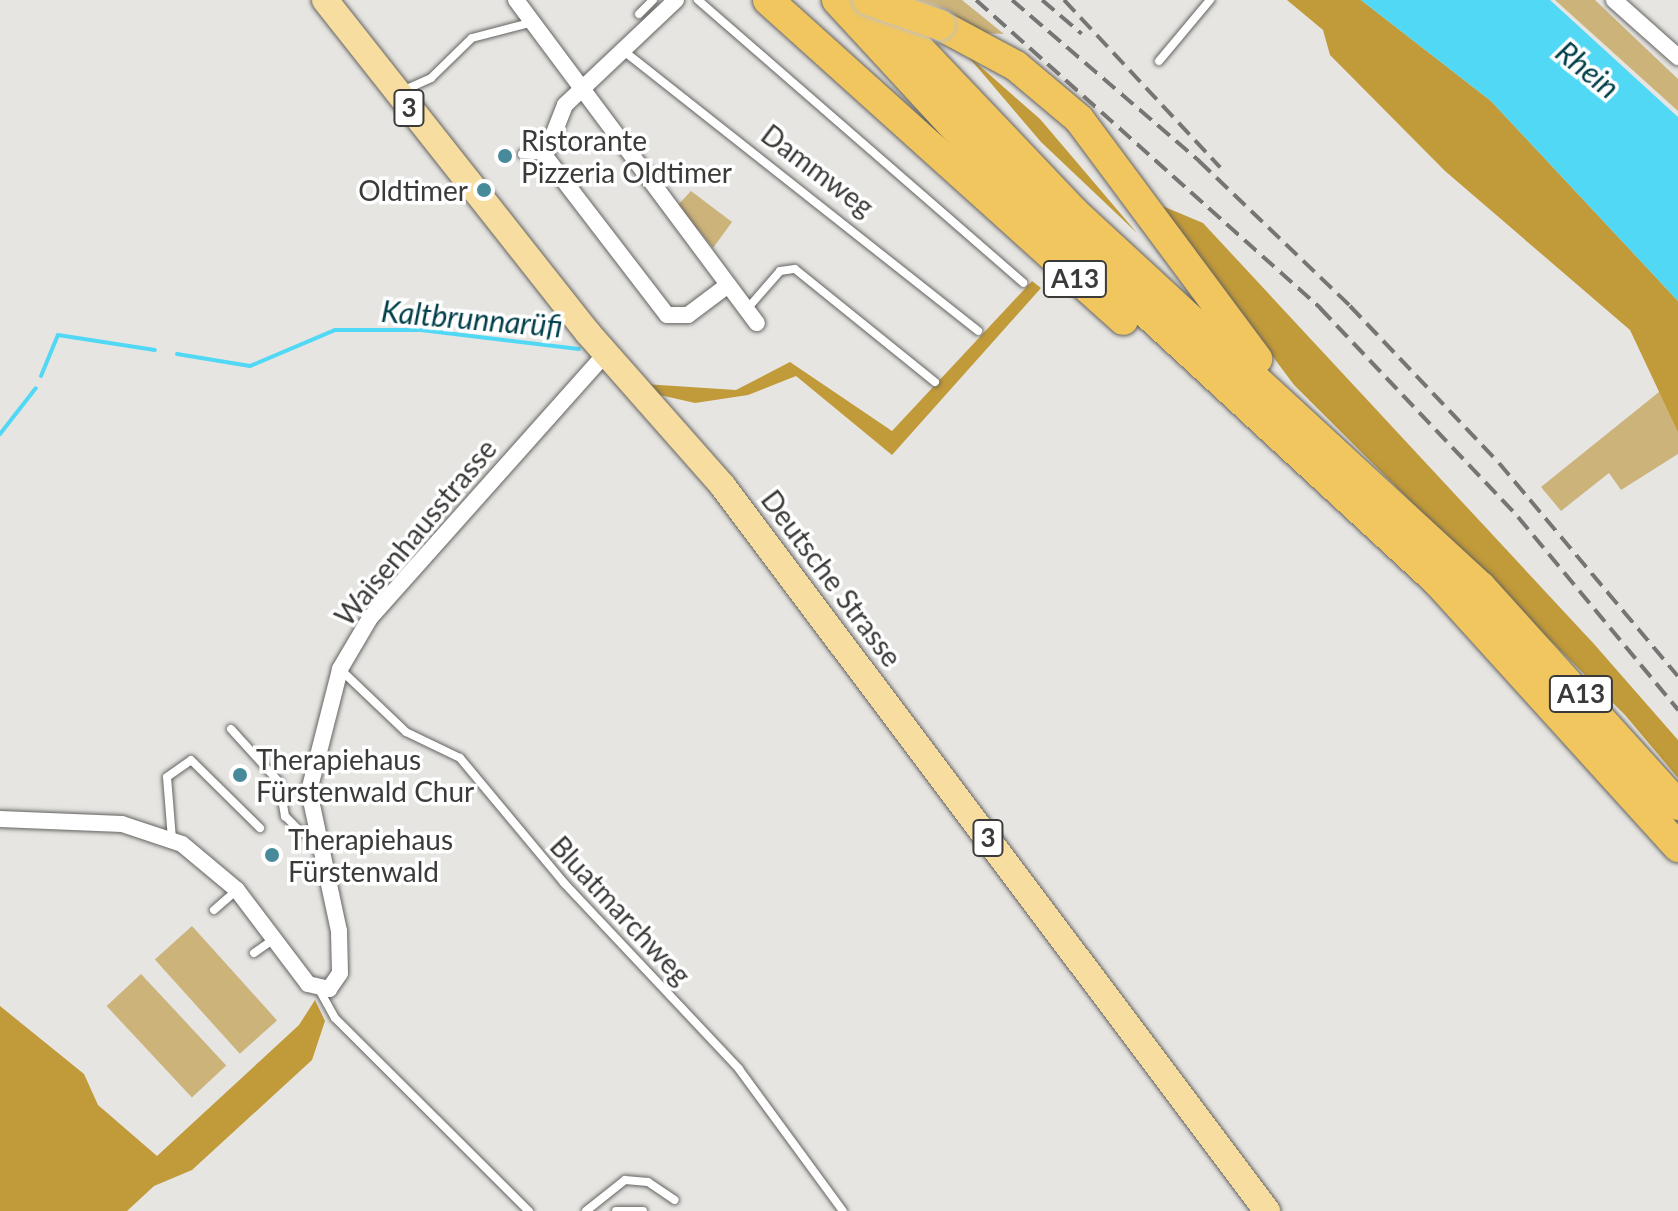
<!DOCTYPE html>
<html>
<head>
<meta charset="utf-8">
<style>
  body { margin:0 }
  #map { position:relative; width:1678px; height:1211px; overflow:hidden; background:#e6e5e2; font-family:Lato,sans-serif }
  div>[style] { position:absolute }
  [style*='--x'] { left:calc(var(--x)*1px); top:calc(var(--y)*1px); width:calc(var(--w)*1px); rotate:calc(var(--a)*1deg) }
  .green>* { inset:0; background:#ccb37a; transform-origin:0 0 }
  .forest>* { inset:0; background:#c19a39 }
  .water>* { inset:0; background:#51d8f5 }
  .stream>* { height:4px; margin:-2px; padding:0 2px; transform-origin:2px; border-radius:2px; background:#51d8f5 }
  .roads { filter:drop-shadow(0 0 2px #646360) drop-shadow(0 0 2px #646360) }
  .service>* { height:8px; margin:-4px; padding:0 4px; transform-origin:4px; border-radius:4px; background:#fff }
  .minor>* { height:16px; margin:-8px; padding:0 8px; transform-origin:8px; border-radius:8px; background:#fff }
  .primary>* { height:26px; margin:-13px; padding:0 13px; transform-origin:13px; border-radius:13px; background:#f7dd9f }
  .motorway>* { height:30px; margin:-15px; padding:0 15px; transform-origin:15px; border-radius:15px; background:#f1c65f }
  .rail>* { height:4px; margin-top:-2px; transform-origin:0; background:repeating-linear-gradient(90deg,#767573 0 16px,transparent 0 24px) }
  .bridges { filter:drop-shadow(0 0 2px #c0c0bf) drop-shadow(0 0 2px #c0c0bf) }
  .motorway-bridge>* { height:30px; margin:-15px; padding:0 15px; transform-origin:15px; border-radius:15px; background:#f1c65f }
  .dots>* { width:22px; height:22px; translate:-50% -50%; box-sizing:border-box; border:4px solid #fff; border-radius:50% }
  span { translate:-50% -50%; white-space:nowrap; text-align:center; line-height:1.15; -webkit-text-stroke:7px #fff; paint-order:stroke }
  .shield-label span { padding:2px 6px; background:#fff; border:2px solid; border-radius:6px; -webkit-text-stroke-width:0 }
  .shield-label { font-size:26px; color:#3a3a38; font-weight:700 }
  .poi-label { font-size:28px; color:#3a3a38 }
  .left { translate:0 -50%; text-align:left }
  .right { translate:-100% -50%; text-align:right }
  .street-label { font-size:28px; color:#3a3a38 }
  .water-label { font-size:30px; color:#003f4a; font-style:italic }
</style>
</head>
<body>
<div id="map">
  <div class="green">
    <div style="clip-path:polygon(908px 0,962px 0,1004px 34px,983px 33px)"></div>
    <div style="clip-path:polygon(1555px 0,1595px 0,1678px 79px,1678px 111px)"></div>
    <div style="clip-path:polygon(691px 191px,732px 222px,713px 248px,678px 205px)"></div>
    <div style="clip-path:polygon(1664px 388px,1678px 408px,1678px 454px,1621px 490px,1609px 473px,1561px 511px,1541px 487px)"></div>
    <div style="left:192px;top:926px;width:127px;height:50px;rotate:48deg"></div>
    <div style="left:141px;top:974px;width:125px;height:47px;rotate:47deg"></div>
  </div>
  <div class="forest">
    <div style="clip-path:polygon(1287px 0,1361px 0,1491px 101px,1678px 301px,1678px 432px,1630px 330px,1445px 171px,1330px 55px,1323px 30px)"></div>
    <div style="clip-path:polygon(966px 54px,1040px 119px,1137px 233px,1041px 142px)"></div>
    <div style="clip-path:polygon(1160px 205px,1203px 223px,1594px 644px,1678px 740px,1678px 778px,1625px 715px,1294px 385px)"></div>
    <div style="clip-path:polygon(1032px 281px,1041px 288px,892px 455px,796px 376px,748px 395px,695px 403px,651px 393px,644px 384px,736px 390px,790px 362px,892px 431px)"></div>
    <div style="clip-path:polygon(315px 1000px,325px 1021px,312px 1060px,192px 1170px,154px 1186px,127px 1211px,0 1211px,0 1006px,84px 1074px,98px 1105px,157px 1156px,299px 1025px)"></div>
  </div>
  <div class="water">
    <div style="clip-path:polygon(1361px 0,1550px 0,1678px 117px,1678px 301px,1491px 101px)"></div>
  </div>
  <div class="stream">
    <div style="--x:177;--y:354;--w:74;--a:9.3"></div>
    <div style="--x:250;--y:366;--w:92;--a:-23"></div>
    <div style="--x:335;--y:330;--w:86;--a:0"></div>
    <div style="--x:421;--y:330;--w:159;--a:6.9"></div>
    <div style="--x:41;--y:376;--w:44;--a:-67.5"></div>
    <div style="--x:58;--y:335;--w:98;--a:8.8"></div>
    <div style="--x:0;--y:434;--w:58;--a:-52"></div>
  </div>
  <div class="roads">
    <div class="service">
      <div style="--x:698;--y:0;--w:431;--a:41"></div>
      <div style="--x:639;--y:14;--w:20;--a:-45"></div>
      <div style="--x:625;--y:52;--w:450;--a:38.3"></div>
      <div style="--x:1159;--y:61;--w:80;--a:-50.1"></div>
      <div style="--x:400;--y:92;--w:34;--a:-24"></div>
      <div style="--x:431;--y:78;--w:57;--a:-44.3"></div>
      <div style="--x:472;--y:38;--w:59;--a:-14.7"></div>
      <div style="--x:522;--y:154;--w:23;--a:5"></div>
      <div style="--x:747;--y:309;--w:50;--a:-49"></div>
      <div style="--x:780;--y:271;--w:15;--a:-8"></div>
      <div style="--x:795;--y:269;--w:180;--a:38.9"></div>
      <div style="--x:341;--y:670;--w:90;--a:43.6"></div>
      <div style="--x:406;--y:732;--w:60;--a:25.7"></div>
      <div style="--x:460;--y:758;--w:163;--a:50.2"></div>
      <div style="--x:564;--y:883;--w:255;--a:46.7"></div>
      <div style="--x:739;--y:1069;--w:176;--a:53.8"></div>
      <div style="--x:231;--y:729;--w:72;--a:47.8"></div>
      <div style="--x:279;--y:782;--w:35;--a:80"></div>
      <div style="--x:285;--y:816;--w:24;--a:45"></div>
      <div style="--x:302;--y:833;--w:14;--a:-17"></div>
      <div style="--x:172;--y:839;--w:62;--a:-94.6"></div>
      <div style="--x:167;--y:777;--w:29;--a:-35"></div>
      <div style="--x:191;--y:760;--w:97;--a:44.6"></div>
      <div style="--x:214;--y:910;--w:30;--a:-41"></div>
      <div style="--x:254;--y:953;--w:24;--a:-35"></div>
      <div style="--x:320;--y:991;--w:31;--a:61"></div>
      <div style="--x:335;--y:1018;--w:274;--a:44.9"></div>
      <div style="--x:586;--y:1211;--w:50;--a:-38.5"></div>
      <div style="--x:625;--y:1180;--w:23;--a:5"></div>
      <div style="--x:648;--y:1182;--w:32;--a:34"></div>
      <div style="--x:616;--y:1211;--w:27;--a:0"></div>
    </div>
    <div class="minor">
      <div style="--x:516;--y:0;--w:403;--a:53.3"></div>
      <div style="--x:676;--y:0;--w:153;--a:136.6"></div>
      <div style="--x:565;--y:105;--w:55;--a:111.4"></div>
      <div style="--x:545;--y:156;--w:200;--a:52.5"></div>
      <div style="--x:667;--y:315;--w:21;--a:0"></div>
      <div style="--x:688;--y:315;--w:50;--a:-36.9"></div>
      <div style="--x:1614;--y:0;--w:86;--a:41.7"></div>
      <div style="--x:0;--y:819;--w:122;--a:2.3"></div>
      <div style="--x:122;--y:824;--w:63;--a:18.4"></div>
      <div style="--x:182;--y:844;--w:72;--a:39.9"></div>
      <div style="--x:237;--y:890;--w:118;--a:52.9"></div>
      <div style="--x:308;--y:984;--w:22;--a:13"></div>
      <div style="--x:329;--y:989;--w:19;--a:-55"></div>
      <div style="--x:340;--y:973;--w:42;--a:-91.4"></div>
      <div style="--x:339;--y:931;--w:143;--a:-102.1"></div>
      <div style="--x:309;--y:791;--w:126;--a:-75.7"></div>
      <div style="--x:340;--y:669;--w:59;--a:-59.5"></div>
      <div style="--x:370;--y:618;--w:355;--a:-48.3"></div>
    </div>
    <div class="primary">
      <div style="--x:325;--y:0;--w:424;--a:51.7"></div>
      <div style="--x:588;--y:333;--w:203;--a:48.6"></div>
      <div style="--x:722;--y:485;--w:908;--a:53.1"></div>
    </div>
    <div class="motorway">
      <div style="--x:768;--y:0;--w:478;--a:42"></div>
      <div style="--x:837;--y:0;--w:251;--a:47.3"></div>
      <div style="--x:1007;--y:184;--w:587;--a:42.72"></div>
      <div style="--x:1438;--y:582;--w:358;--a:47.8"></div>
      <div style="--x:873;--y:0;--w:292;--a:46.5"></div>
      <div style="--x:1074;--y:212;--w:553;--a:42.66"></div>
      <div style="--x:1481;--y:587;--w:294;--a:47.9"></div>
      <div style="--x:940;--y:25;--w:86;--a:28.3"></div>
      <div style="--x:1016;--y:66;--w:82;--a:40.1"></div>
      <div style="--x:1079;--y:119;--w:299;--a:53.4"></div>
    </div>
  </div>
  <div class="rail">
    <div style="--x:976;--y:0;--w:462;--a:41.8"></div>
    <div style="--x:1320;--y:308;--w:288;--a:46.5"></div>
    <div style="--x:1518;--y:517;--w:251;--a:50.3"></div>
    <div style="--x:1012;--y:0;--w:247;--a:40.7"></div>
    <div style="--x:1199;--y:161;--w:209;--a:43.8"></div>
    <div style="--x:1350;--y:306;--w:216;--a:46.5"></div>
    <div style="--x:1499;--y:463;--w:278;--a:50"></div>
    <div style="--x:1042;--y:0;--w:52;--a:40.4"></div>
    <div style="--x:1064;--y:0;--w:229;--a:47"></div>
  </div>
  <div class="bridges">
    <div class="motorway-bridge">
      <div style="--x:868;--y:0;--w:76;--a:19.1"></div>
    </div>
  </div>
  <div class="dots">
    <div style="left:505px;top:156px;background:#478b9a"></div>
    <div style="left:484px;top:190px;background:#478b9a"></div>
    <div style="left:240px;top:775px;background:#478b9a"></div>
    <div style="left:272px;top:855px;background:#478b9a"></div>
  </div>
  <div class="shield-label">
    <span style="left:409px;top:108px">3</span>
    <span style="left:1075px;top:279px">A13</span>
    <span style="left:1581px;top:694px">A13</span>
    <span style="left:988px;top:838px">3</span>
  </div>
  <div class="poi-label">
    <span class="left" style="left:521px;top:156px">Ristorante<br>Pizzeria Oldtimer</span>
    <span class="right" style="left:468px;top:190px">Oldtimer</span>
    <span class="left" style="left:256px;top:775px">Therapiehaus<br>Fürstenwald Chur</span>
    <span class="left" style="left:288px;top:855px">Therapiehaus<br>Fürstenwald</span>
  </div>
  <div class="street-label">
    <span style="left:818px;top:170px;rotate:37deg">Dammweg</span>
    <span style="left:415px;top:532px;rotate:-50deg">Waisenhausstrasse</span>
    <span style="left:832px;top:578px;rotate:53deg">Deutsche Strasse</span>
    <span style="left:621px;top:910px;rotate:47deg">Bluatmarchweg</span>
  </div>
  <div class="water-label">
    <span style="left:1588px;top:69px;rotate:39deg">Rhein</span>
    <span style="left:472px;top:318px;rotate:5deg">Kaltbrunnarüfi</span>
  </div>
</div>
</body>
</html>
